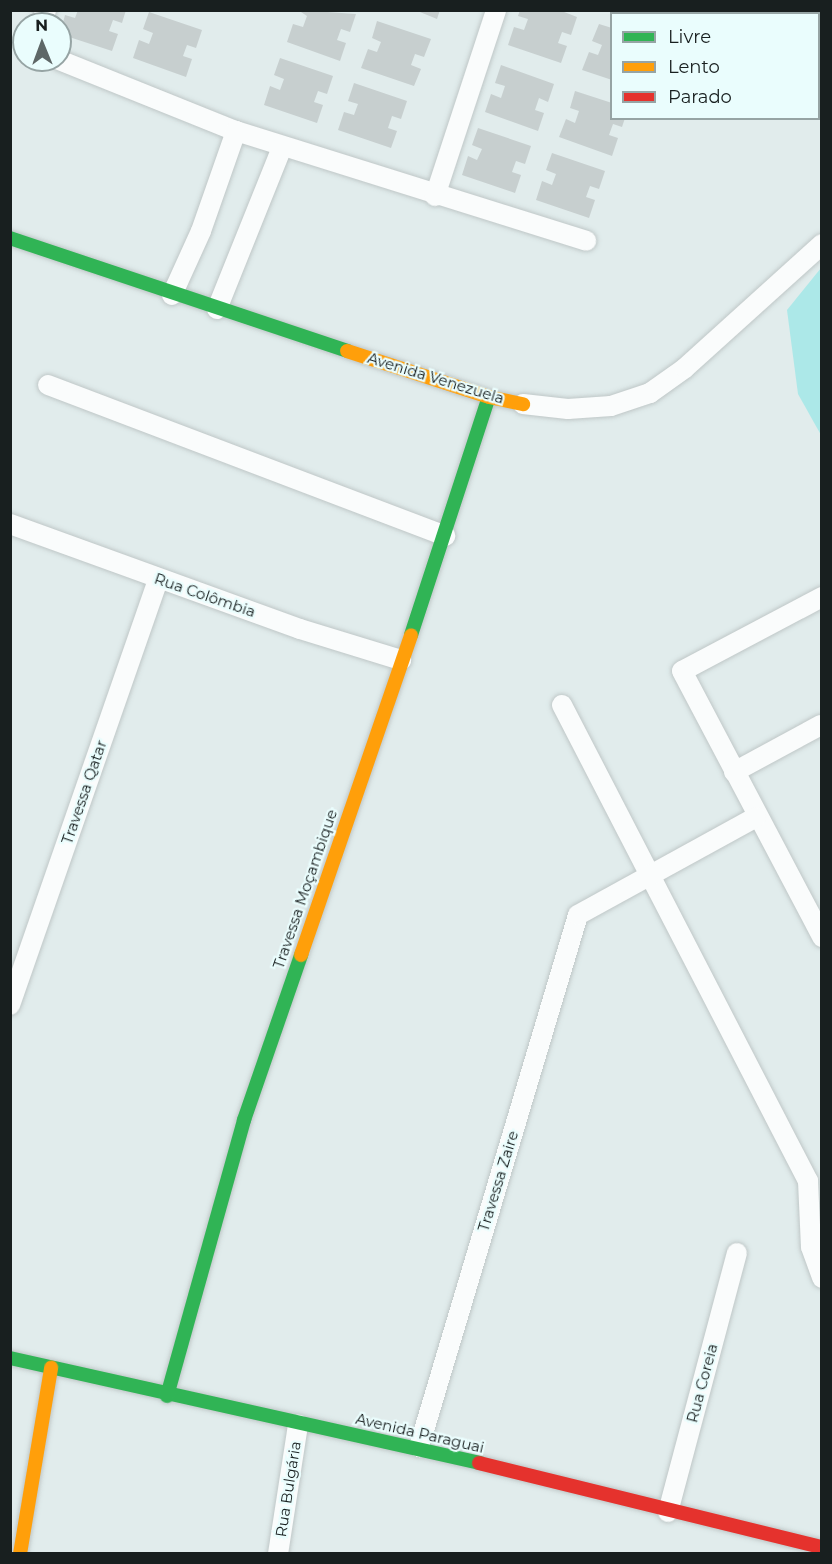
<!DOCTYPE html>
<html>
<head>
<meta charset="utf-8">
<style>
  body { margin:0 }
  #map { position:relative; width:832px; height:1564px; overflow:hidden; background:#e1ecec; font-family:Montserrat,sans-serif }
  div>[style] { position:absolute }
  [style*='--x'] { left:calc(var(--x)*1px); top:calc(var(--y)*1px); width:calc(var(--w)*1px); rotate:calc(var(--a)*1deg) }
  .green>* { inset:0; background:#ace8e8 }
  .building>* { inset:0; background:#c7cfcf }
  .roads { filter:drop-shadow(0 0 2px #bfc7c7) drop-shadow(0 0 2px #bfc7c7) }
  .street>* { height:20px; margin:-10px; padding:0 10px; transform-origin:10px; border-radius:10px; background:#fafcfc }
  .fast>* { height:14px; margin:-7px; padding:0 7px; transform-origin:7px; border-radius:7px; background:#30b455 }
  .slow>* { height:14px; margin:-7px; padding:0 7px; transform-origin:7px; border-radius:7px; background:#ff9f0a }
  .jam>* { height:14px; margin:-7px; padding:0 7px; transform-origin:7px; border-radius:7px; background:#e5322d }
  span { translate:-50% -50%; white-space:nowrap; text-align:center; line-height:1.15; -webkit-text-stroke:4.5px #eafdfd; paint-order:stroke }
  .street-label { font-size:15px; color:#181f1f }
  .frame { position:absolute; inset:0; border:12px solid #181f1f; pointer-events:none }
  .legend { position:absolute; left:610px; top:12px; width:210px; height:108px; box-sizing:border-box; background:#eafdfd; border:2px solid #96a4a4; margin:0; padding:8px 10px; list-style:none; font-size:18px; color:#181f1f }
  .legend li { display:flex; align-items:center; gap:12px; height:30px }
  .legend b { width:30px; border:2px solid #96a4a4 }
  .north { position:absolute; left:12px; top:12px; width:60px; height:60px; box-sizing:border-box; background:#eafdfd; border:2px solid #96a4a4; border-radius:50%; rotate:359deg; font-size:16px; font-weight:700; line-height:24px; text-align:center; color:#181f1f }
  .north::after { content:''; display:block; margin:auto; width:21px; height:27px; background:#5e6767; clip-path:polygon(50% 0,100% 100%,50% 72%,0 100%) }
</style>
</head>
<body>
<div id="map">
  <div class="green">
    <div style="clip-path:polygon(821px 268px,821px 435px,798px 394px,787px 310px)"></div>
  </div>
  <div class="building">
    <div style="clip-path:polygon(78px 10px,126px 10px,122px 23px,113px 20px,109px 31px,118px 34px,112px 51px,60px 34px,65px 15px,75px 18px)"></div>
    <div style="clip-path:polygon(298px 10px,356px 14px,350px 32px,341px 29px,337px 40px,346px 43px,340px 61px,287px 42px,293px 24px,303px 27px,307px 16px)"></div>
    <div style="clip-path:polygon(415px 10px,440px 10px,437px 19px)"></div>
    <div style="clip-path:polygon(520px 10px,559px 10px,577px 17px,571px 35px,562px 32px,558px 43px,567px 46px,561px 63px,508px 45px,514px 27px,524px 30px,528px 19px,518px 16px)"></div>
    <div style="clip-path:polygon(620px 10px,661px 10px,660px 14px)"></div>
    <div style="clip-path:polygon(149px 12px,202px 30px,196px 48px,187px 45px,183px 56px,192px 59px,186px 77px,133px 58px,139px 40px,149px 44px,153px 33px,143px 29px)"></div>
    <div style="clip-path:polygon(377px 21px,431px 39px,424px 57px,415px 54px,411px 65px,421px 69px,414px 86px,361px 68px,368px 49px,377px 52px,381px 42px,372px 38px)"></div>
    <div style="clip-path:polygon(599px 24px,612px 28px,612px 80px,582px 70px,589px 52px,598px 55px,602px 45px,592px 41px)"></div>
    <div style="clip-path:polygon(280px 58px,333px 76px,327px 94px,318px 91px,314px 102px,323px 105px,317px 123px,264px 105px,270px 86px,280px 90px,284px 79px,274px 75px)"></div>
    <div style="clip-path:polygon(501px 65px,554px 84px,548px 102px,539px 98px,535px 110px,544px 113px,538px 131px,485px 112px,491px 94px,501px 98px,505px 86px,495px 83px)"></div>
    <div style="clip-path:polygon(354px 83px,407px 101px,401px 119px,392px 116px,388px 128px,397px 131px,391px 148px,338px 130px,344px 112px,354px 115px,358px 104px,348px 101px)"></div>
    <div style="clip-path:polygon(575px 91px,612px 103px,612px 118px,625px 118px,622px 127px,613px 124px,609px 135px,618px 138px,612px 156px,559px 137px,566px 119px,575px 123px,579px 111px,570px 108px)"></div>
    <div style="clip-path:polygon(478px 128px,531px 146px,525px 164px,516px 161px,512px 172px,521px 175px,515px 193px,462px 175px,468px 156px,477px 160px,482px 149px,472px 145px)"></div>
    <div style="clip-path:polygon(552px 153px,605px 171px,599px 189px,590px 186px,586px 197px,595px 200px,589px 218px,536px 200px,542px 181px,552px 185px,556px 174px,546px 170px)"></div>
  </div>
  <div class="roads">
    <div class="street">
      <div style="--x:41;--y:24;--w:15;--a:-70"></div>
      <div style="--x:59;--y:60;--w:191;--a:21.9"></div>
      <div style="--x:236;--y:131;--w:367;--a:17.4"></div>
      <div style="--x:435;--y:196;--w:196;--a:-71.8"></div>
      <div style="--x:172;--y:295;--w:70;--a:-65.6"></div>
      <div style="--x:201;--y:231;--w:106;--a:-70.7"></div>
      <div style="--x:217;--y:309;--w:175;--a:-68.1"></div>
      <div style="--x:48;--y:385;--w:425;--a:20.8"></div>
      <div style="--x:523;--y:404;--w:45;--a:6.3"></div>
      <div style="--x:568;--y:409;--w:43;--a:-4"></div>
      <div style="--x:611;--y:406;--w:41;--a:-18.4"></div>
      <div style="--x:650;--y:393;--w:43;--a:-35.5"></div>
      <div style="--x:685;--y:368;--w:185;--a:-42.1"></div>
      <div style="--x:10;--y:524;--w:308;--a:19.9"></div>
      <div style="--x:300;--y:629;--w:106;--a:17.1"></div>
      <div style="--x:822;--y:597;--w:158;--a:152.1"></div>
      <div style="--x:682;--y:671;--w:301;--a:62.2"></div>
      <div style="--x:562;--y:705;--w:536;--a:62.67"></div>
      <div style="--x:808;--y:1181;--w:66;--a:87.4"></div>
      <div style="--x:811;--y:1247;--w:33;--a:70"></div>
      <div style="--x:734;--y:772;--w:99;--a:-28.4"></div>
      <div style="--x:10;--y:1005;--w:451;--a:-70.8"></div>
      <div style="--x:419;--y:1447;--w:555;--a:-73.36"></div>
      <div style="--x:578;--y:915;--w:203;--a:-28.8"></div>
      <div style="--x:668;--y:1512;--w:268;--a:-75.1"></div>
      <div style="--x:278;--y:1554;--w:131;--a:-81.2"></div>
    </div>
    <div class="fast">
      <div style="--x:10;--y:238;--w:355;--a:18.5"></div>
      <div style="--x:411;--y:635;--w:250;--a:-71.9"></div>
      <div style="--x:10;--y:1358;--w:481;--a:12.6"></div>
      <div style="--x:167;--y:1396;--w:287;--a:-74.4"></div>
      <div style="--x:244;--y:1120;--w:175;--a:-70.9"></div>
    </div>
    <div class="slow">
      <div style="--x:347;--y:351;--w:149;--a:17.9"></div>
      <div style="--x:489;--y:397;--w:35;--a:12"></div>
      <div style="--x:301;--y:955;--w:338;--a:-71"></div>
      <div style="--x:20;--y:1554;--w:189;--a:-80.5"></div>
    </div>
    <div class="jam">
      <div style="--x:479;--y:1463;--w:353;--a:13.8"></div>
    </div>
  </div>
  <div class="street-label">
    <span style="left:436px;top:378px;rotate:17deg">Avenida Venezuela</span>
    <span style="left:205px;top:595px;rotate:19deg">Rua Colômbia</span>
    <span style="left:84px;top:792px;rotate:-71deg">Travessa Qatar</span>
    <span style="left:305px;top:889px;rotate:-71deg">Travessa Moçambique</span>
    <span style="left:498px;top:1181px;rotate:-73deg">Travessa Zaire</span>
    <span style="left:702px;top:1383px;rotate:-75deg">Rua Coreia</span>
    <span style="left:420px;top:1433px;rotate:13deg">Avenida Paraguai</span>
    <span style="left:288px;top:1489px;rotate:-81deg">Rua Bulgária</span>
  </div>
  <div class="frame"></div>
  <ul class="legend">
  <li><b style="height:8px;background:#30b455"></b>Livre</li>
  <li><b style="height:8px;background:#ff9f0a"></b>Lento</li>
  <li><b style="height:8px;background:#e5322d"></b>Parado</li>
  </ul>
  <div class="north">N</div>
</div>
</body>
</html>
